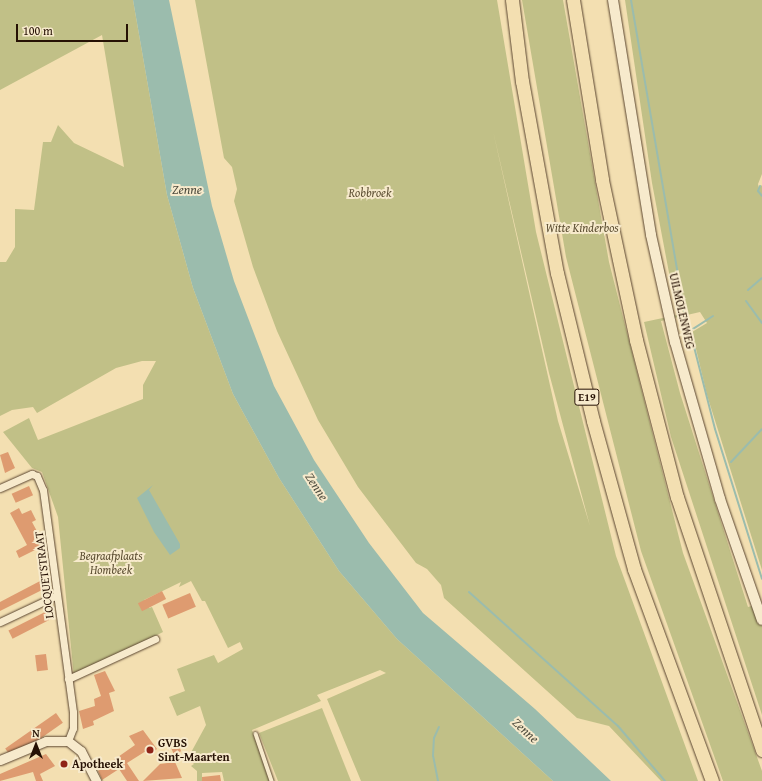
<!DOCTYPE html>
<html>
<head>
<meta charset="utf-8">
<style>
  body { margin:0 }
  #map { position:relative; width:762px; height:781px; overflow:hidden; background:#f3dfb1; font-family:"Gentium Book Plus",serif }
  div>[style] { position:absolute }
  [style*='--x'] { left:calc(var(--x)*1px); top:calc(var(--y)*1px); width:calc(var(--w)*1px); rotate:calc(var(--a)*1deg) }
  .green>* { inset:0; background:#c1c087 }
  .water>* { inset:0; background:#9bbcad }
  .stream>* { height:2px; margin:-1px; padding:0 1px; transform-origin:1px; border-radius:1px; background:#9bbcad }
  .building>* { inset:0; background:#de9b70; transform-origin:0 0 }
  .roads { filter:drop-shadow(0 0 1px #59442f) drop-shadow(0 0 1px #59442f) }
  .service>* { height:3.5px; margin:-1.75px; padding:0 1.75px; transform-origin:1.75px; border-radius:1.75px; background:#f7eacc }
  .minor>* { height:7px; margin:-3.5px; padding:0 3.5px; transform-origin:3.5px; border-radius:3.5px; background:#f7eacc }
  .tertiary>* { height:9px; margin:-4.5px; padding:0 4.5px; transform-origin:4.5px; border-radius:4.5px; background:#f7eacc }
  .secondary>* { height:10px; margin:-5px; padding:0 5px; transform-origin:5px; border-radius:5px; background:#f7eacc }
  .motorway>* { height:13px; margin:-6.5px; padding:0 6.5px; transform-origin:6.5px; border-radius:6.5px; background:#f3dfb1 }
  .dots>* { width:11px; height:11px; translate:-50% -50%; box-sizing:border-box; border:2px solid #f7eacc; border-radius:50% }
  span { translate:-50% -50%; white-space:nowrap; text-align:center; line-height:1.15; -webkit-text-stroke:4px #f7eacc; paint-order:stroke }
  .shield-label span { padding:1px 3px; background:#f7eacc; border:1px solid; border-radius:3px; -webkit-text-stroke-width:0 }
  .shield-label { font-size:11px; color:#261104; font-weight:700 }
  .park-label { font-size:12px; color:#5c4e32; font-style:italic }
  .street-label { font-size:12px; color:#261104 }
  .poi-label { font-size:12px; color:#261104; font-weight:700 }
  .left { translate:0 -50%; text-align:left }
  .water-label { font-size:13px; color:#4f4d3f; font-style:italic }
  .north { position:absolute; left:16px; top:725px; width:40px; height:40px; -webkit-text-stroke:3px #f7eacc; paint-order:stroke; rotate:0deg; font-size:11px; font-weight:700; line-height:16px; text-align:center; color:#261104 }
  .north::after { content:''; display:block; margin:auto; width:14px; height:18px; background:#261104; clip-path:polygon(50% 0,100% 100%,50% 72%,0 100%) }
  .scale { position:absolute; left:16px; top:24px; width:112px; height:18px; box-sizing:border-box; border:2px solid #261104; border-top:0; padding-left:5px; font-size:12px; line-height:14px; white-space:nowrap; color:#261104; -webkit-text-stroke:3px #f7eacc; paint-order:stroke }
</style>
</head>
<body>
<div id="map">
  <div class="green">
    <div style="clip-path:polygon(0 0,133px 0,167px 195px,193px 288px,233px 394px,279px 478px,339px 571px,397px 639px,553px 781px,361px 781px,327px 699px,386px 673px,380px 670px,317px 695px,321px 701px,252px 730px,270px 781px,224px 781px,222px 772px,202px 773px,202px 781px,197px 781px,197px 771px,191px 766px,194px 764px,188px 758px,206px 725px,200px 706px,177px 716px,169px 697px,185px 691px,177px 669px,214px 655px,218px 663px,243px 649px,240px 642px,228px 648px,205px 601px,202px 601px,191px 581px,179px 587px,181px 582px,144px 600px,149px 608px,152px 607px,163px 632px,74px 677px,58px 517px,42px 472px,32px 468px,3px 432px,29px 418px,38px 440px,143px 399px,143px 385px,156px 361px,142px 361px,116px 368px,37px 413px,33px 407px,12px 410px,0 416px,0 262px,6px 262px,15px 247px,15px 209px,34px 210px,43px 142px,51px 142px,58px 125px,74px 143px,124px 167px,102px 35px,0 90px)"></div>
    <div style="clip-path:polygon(evenodd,195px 0,497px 0,536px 232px,616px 556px,698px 781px,661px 781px,609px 726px,577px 718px,444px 598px,441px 585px,427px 569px,416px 563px,358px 487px,318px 420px,277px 331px,253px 267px,234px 201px,237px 189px,232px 167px,224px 158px,195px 0,493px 131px,549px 373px,590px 526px,558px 421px,493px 131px)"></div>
    <div style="clip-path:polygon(522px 0,563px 0,609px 262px,683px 553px,762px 771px,762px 781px,723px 781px,641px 551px,566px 257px)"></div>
    <div style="clip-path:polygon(625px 0,762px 0,762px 174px,758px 184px,759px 188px,762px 185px,762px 570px,707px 395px,692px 332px,707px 323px,700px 312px,661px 321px,680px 393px,748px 607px,762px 603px,762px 715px,671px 437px,644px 322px,677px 315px,652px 183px)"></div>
    <div style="clip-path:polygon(322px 708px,351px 781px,278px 781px,259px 733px)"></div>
  </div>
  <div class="water">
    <div style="clip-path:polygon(133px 0,169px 0,212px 206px,234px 281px,274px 386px,314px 460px,369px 543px,423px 613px,535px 709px,611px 781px,553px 781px,397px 639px,339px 571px,279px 478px,233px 394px,193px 288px,167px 195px)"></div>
    <div style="clip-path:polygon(153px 485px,149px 490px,180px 544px,180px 548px,170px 555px,154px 532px,137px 498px)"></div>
  </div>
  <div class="stream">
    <div style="--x:631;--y:0;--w:320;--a:80.3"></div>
    <div style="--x:760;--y:186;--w:5;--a:112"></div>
    <div style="--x:758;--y:191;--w:6;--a:51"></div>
    <div style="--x:748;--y:290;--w:18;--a:-41"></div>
    <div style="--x:746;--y:301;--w:27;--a:54"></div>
    <div style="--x:713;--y:316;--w:27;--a:147"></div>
    <div style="--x:690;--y:331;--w:101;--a:75.7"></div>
    <div style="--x:715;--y:429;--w:157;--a:72.6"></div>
    <div style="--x:731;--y:462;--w:45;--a:-46.8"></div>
    <div style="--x:469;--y:592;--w:200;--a:42"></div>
    <div style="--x:618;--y:726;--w:72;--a:49.5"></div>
    <div style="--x:438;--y:781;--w:25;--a:-101"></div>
    <div style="--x:433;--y:756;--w:18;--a:-87"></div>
    <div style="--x:434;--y:738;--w:12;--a:-66"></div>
  </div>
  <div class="building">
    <div style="clip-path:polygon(8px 452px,15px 468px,5px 473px,0 455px)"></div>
    <div style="left:29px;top:486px;width:10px;height:19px;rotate:66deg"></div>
    <div style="clip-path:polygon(19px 508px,22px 514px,31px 510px,36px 520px,32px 522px,39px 535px,35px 537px,41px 547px,19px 558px,16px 551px,27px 545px,10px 513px)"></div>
    <div style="clip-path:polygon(42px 580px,46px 588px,0 611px,0 602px)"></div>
    <div style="left:162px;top:591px;width:9px;height:27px;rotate:63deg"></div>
    <div style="left:190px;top:593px;width:15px;height:30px;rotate:67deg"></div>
    <div style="left:45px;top:612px;width:9px;height:41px;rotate:63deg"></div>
    <div style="left:46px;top:654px;width:16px;height:11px;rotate:83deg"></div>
    <div style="clip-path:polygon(105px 671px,115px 691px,109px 693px,114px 711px,93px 721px,94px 725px,83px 729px,79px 711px,95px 706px,94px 699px,101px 696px,94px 675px)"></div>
    <div style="left:56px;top:713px;width:12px;height:62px;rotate:55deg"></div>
    <div style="clip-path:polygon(143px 730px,157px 749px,149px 755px,146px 751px,127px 763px,139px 781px,127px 781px,119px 769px,102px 780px,98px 771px,135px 745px,129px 736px)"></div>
    <div style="left:177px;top:741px;width:11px;height:8px;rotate:68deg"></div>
    <div style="clip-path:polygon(46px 754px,55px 766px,40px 774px,43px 781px,36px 781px,33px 772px,0 781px,0 774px)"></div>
    <div style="clip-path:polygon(175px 762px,182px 778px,143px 781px,160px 764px)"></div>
    <div style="clip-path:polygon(220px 775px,221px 781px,202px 781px,202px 777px)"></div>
  </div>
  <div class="roads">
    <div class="service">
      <div style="--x:256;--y:734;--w:50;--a:71.2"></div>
    </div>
    <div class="minor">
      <div style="--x:0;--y:488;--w:35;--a:-24"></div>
      <div style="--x:32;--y:474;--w:5;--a:22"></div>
      <div style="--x:37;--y:476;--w:15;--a:67"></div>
      <div style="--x:43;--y:490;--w:224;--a:82.3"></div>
      <div style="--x:73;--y:712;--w:16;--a:90"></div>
      <div style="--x:73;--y:728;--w:14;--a:111"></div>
      <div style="--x:0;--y:622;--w:63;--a:-25.3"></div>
      <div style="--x:68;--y:679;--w:96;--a:-24.7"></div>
    </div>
    <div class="tertiary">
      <div style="--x:0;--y:760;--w:50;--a:-22.4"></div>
      <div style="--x:46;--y:741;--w:22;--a:0"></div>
      <div style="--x:68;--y:741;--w:16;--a:38"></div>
      <div style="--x:81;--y:751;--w:34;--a:63"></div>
    </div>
    <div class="secondary">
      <div style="--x:613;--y:0;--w:238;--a:80.8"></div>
      <div style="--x:651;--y:235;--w:110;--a:77.4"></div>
      <div style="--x:675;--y:342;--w:163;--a:74"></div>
      <div style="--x:720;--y:499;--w:128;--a:70.9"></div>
    </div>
    <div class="motorway">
      <div style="--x:512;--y:0;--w:82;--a:83"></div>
      <div style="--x:522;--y:81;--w:195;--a:79.7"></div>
      <div style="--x:557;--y:273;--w:152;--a:76.3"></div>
      <div style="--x:593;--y:421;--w:154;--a:74.5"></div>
      <div style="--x:634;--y:569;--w:226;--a:69.8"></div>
      <div style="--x:573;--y:0;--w:182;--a:80.8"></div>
      <div style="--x:602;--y:180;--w:164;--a:78"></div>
      <div style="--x:636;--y:340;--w:162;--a:75.4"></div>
      <div style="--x:677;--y:497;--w:267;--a:71.4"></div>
    </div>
  </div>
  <div class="dots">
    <div style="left:150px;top:750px;background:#8f2418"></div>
    <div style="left:64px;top:764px;background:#8f2418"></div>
  </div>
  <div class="shield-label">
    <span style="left:587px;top:397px">E19</span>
  </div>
  <div class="park-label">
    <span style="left:370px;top:193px">Robbroek</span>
    <span style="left:582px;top:228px">Witte Kinderbos</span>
    <span style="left:111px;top:563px">Begraafplaats<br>Hombeek</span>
  </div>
  <div class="street-label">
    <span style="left:682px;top:311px;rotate:77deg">UILMOLENWEG</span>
    <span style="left:44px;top:575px;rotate:-97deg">LOCQUETSTRAAT</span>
  </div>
  <div class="poi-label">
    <span class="left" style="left:158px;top:750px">GVBS<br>Sint-Maarten</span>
    <span class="left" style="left:72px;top:764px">Apotheek</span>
  </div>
  <div class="water-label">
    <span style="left:187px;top:190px">Zenne</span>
    <span style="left:316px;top:487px;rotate:56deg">Zenne</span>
    <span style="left:525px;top:731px;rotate:42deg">Zenne</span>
  </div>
  <div class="north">N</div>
  <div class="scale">100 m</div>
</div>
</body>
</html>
